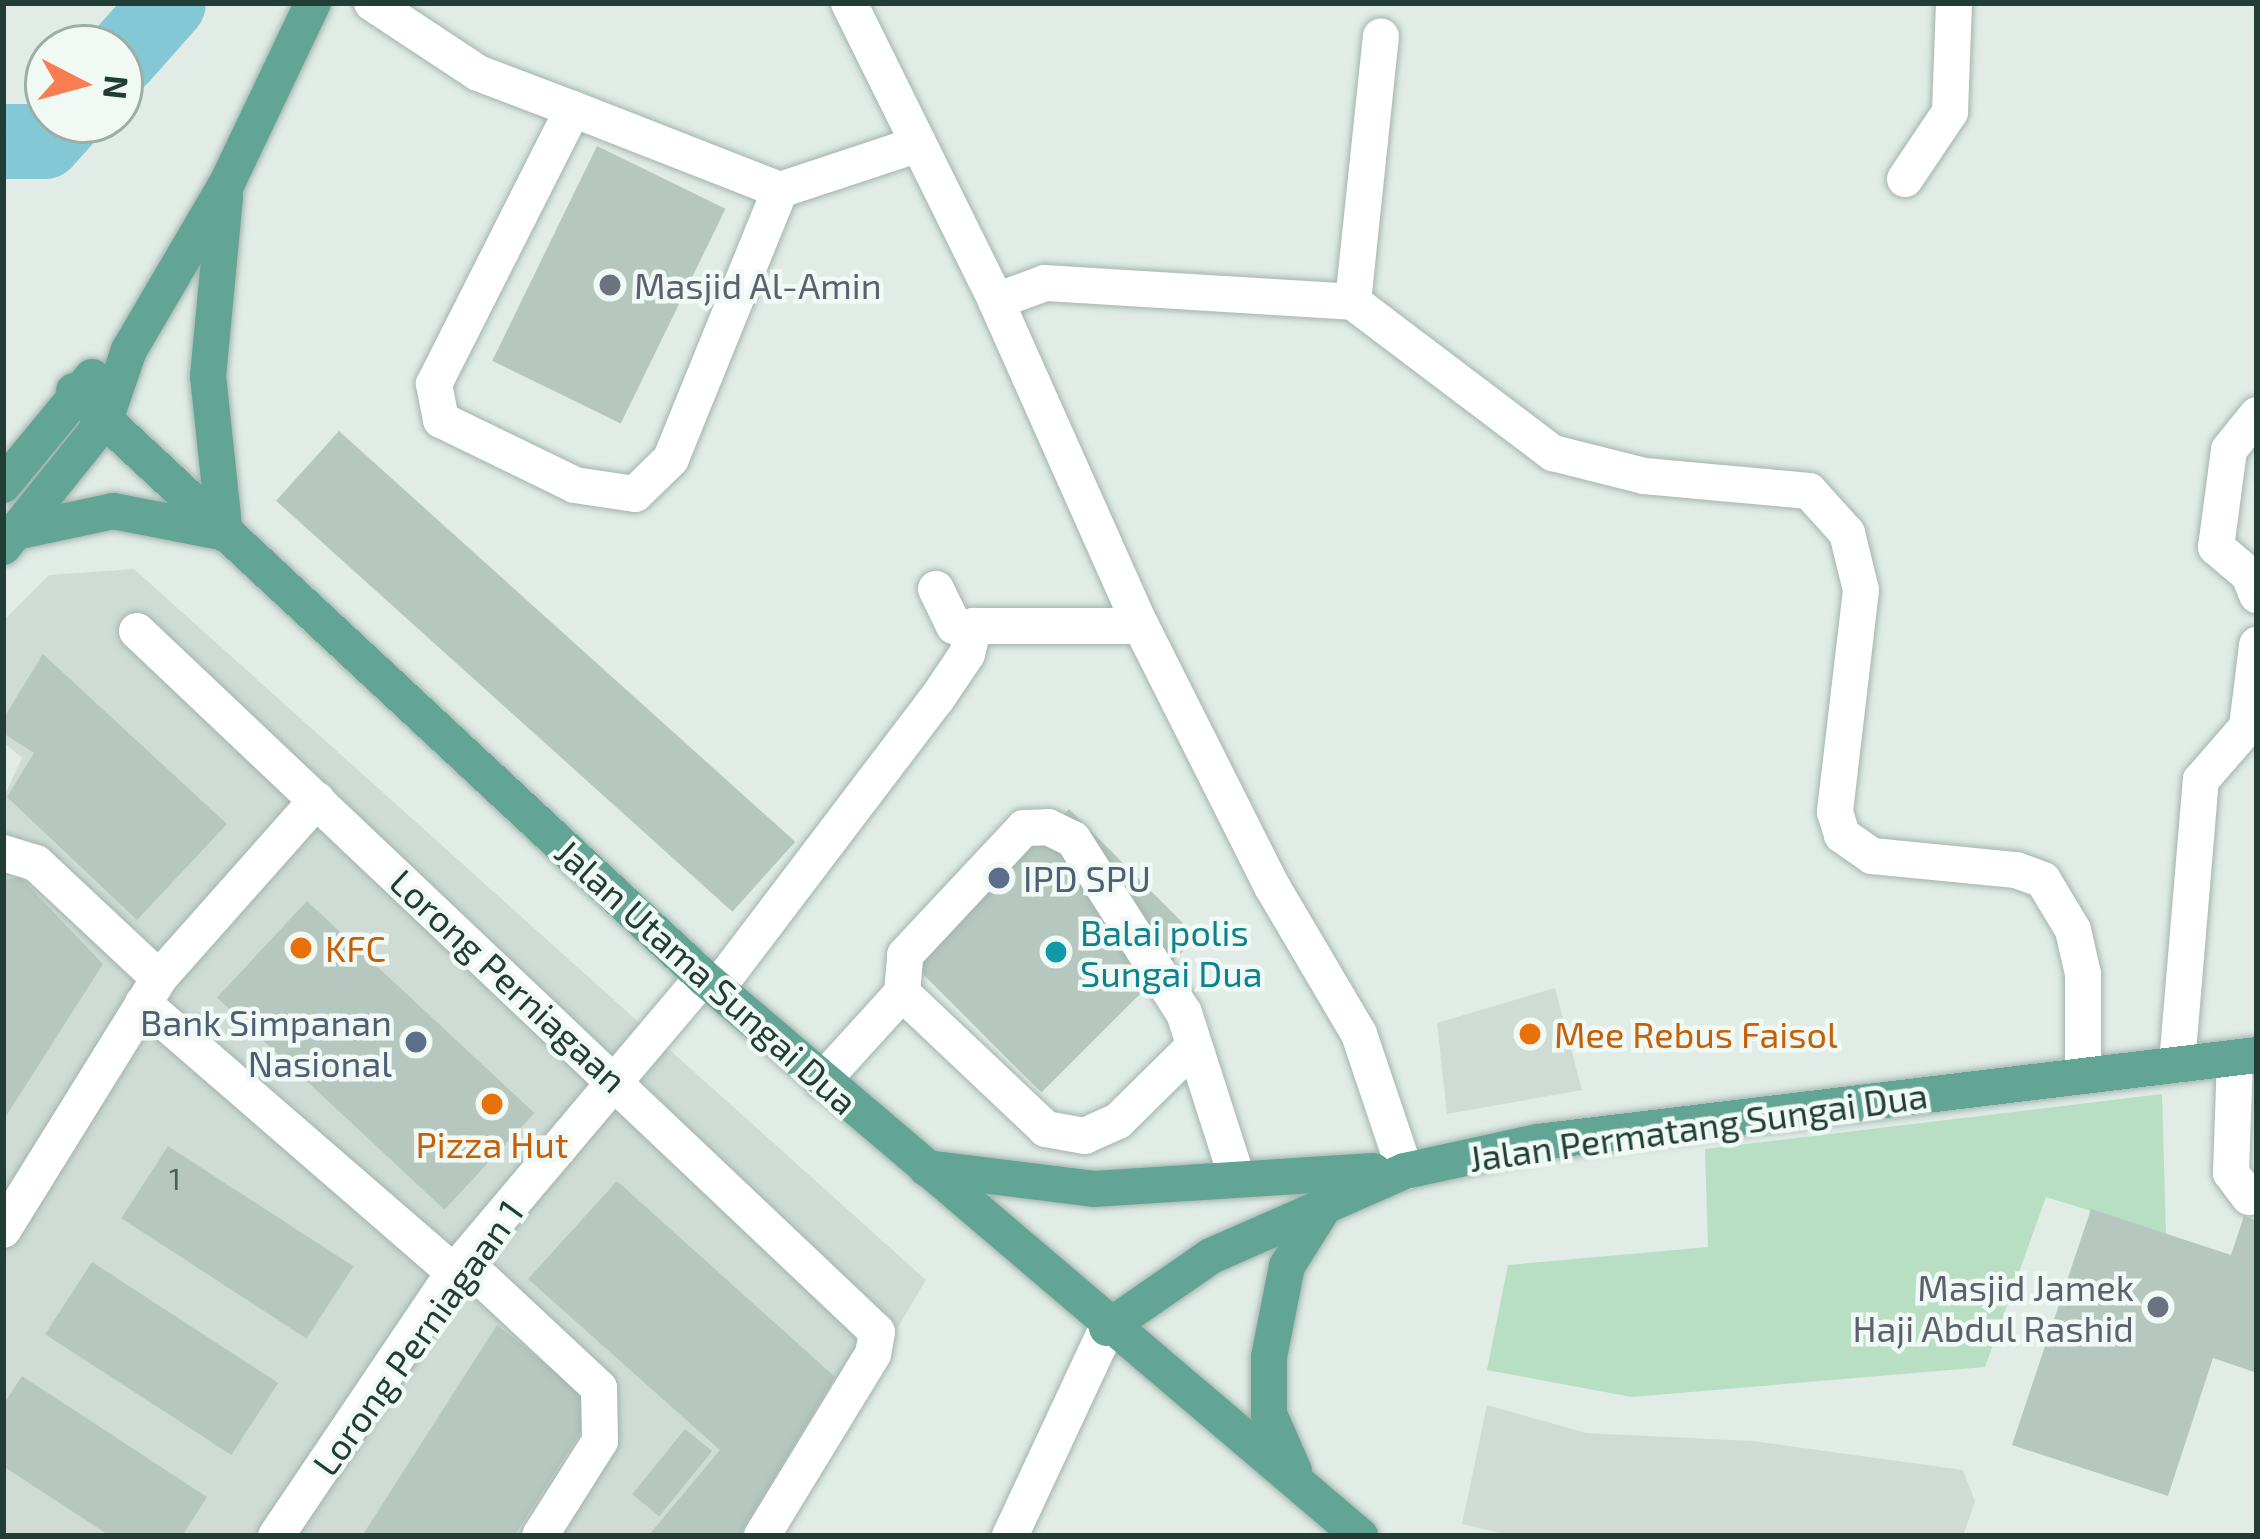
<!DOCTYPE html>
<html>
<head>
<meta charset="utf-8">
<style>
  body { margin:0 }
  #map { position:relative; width:2260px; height:1539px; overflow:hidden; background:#e1ece7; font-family:"Exo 2",sans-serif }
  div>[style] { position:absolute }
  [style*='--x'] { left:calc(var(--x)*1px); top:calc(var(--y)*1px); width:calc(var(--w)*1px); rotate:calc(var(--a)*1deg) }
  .built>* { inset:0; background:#cfdcd6 }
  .green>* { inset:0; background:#b8dfc3 }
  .river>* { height:75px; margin:-37.5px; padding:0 37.5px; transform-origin:37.5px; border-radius:37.5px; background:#85c8d5 }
  .building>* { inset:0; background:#b6c7c0; transform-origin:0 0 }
  .roads { filter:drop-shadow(0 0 3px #a3b4ae) drop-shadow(0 0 3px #a3b4ae) }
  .minor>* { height:36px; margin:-18px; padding:0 18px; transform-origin:18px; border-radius:18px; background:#fff }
  .major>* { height:36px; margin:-18px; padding:0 18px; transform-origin:18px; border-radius:18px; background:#62a594 }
  .dots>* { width:33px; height:33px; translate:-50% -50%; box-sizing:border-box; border:6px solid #f1f9f5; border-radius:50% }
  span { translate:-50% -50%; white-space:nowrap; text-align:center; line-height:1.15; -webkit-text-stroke:9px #f1f9f5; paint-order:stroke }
  .number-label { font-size:30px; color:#466058 }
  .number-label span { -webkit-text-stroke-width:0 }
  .worship-label { font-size:36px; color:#5b616d }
  .left { translate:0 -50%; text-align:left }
  .right { translate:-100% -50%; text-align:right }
  .service-label { font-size:36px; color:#4e5e75 }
  .culture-label { font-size:36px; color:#0d838f }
  .food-label { font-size:36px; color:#c56008 }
  .street-label { font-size:36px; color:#203e36 }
  .frame { position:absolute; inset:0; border:6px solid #203e36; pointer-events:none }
  .north { position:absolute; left:24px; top:24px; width:120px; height:120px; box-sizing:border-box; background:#f1f9f5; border:3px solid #9daea9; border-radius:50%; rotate:96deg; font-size:33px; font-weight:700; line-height:48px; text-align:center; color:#203e36 }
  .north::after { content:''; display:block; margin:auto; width:42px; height:54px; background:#fa7c51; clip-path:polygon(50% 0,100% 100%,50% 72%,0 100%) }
</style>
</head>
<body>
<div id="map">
  <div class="built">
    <div style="clip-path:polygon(134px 569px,926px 1280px,773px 1536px,3px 1536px,3px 799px,22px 758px,3px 742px,3px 621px,49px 575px)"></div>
    <div style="clip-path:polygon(1555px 988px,1582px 1090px,1447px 1114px,1437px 1023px)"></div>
    <div style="clip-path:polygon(1487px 1405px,1586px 1433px,1753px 1441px,1963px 1470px,1975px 1501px,1963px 1536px,1513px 1536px,1462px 1524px)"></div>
  </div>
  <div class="green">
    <div style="clip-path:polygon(2162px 1094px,2166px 1234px,2046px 1197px,1985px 1367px,1632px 1397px,1487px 1370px,1508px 1265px,1708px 1247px,1705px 1149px)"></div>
  </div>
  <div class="river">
    <div style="--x:120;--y:57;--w:72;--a:-48.4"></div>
    <div style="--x:3;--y:141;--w:41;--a:0"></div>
    <div style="--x:44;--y:141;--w:28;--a:-48"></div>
  </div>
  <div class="building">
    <div style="left:597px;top:146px;width:143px;height:239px;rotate:26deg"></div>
    <div style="left:339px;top:431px;width:614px;height:94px;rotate:42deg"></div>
    <div style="clip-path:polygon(43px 654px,227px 824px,137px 920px,7px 797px,34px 753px,3px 733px,3px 719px)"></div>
    <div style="left:1069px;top:809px;width:181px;height:220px;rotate:45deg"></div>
    <div style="clip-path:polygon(20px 877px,103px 964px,3px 1121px,3px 880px)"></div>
    <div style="left:307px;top:901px;width:311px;height:132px;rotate:43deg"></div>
    <div style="left:168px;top:1146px;width:221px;height:86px;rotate:33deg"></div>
    <div style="clip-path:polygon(617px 1181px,835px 1377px,739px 1536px,648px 1536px,720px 1450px,528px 1279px)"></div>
    <div style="clip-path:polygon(2091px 1209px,2231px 1255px,2244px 1216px,2257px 1221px,2257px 1373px,2213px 1358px,2168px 1496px,2012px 1445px)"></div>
    <div style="left:92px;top:1262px;width:222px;height:86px;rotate:33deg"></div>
    <div style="clip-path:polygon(497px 1325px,585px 1395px,586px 1424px,514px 1536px,362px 1536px)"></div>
    <div style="clip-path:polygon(22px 1376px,207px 1497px,182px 1536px,110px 1536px,3px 1466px,3px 1405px)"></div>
    <div style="left:685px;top:1429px;width:35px;height:84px;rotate:39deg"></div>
  </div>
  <div class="roads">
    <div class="minor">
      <div style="--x:372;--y:3;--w:127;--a:33.4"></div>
      <div style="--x:478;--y:73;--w:102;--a:20.8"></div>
      <div style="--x:573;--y:109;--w:222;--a:21.4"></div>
      <div style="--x:780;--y:190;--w:290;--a:112.1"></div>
      <div style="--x:671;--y:459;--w:50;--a:135.8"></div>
      <div style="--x:635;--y:494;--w:61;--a:-171.5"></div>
      <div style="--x:575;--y:485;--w:149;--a:-154.1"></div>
      <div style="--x:441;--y:420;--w:37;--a:-101"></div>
      <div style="--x:434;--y:384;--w:308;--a:-63.2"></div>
      <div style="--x:849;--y:3;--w:332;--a:63.7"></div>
      <div style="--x:996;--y:301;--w:356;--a:66"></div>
      <div style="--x:1141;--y:626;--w:293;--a:63.3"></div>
      <div style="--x:1273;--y:888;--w:169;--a:59.5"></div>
      <div style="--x:1359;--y:1034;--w:145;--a:71.4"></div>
      <div style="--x:1905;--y:179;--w:81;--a:-56.1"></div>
      <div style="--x:1950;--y:112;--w:109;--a:-87.9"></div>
      <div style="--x:780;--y:190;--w:146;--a:-18.3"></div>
      <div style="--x:996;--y:301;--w:52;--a:-20.2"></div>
      <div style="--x:1045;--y:283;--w:309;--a:3.5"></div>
      <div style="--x:1353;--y:302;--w:251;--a:37.1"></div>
      <div style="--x:1553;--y:453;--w:94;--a:14.2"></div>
      <div style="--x:1644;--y:476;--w:166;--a:5.2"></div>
      <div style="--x:1809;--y:491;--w:57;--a:47.9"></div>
      <div style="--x:1847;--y:533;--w:59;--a:76.2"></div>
      <div style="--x:1861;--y:590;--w:224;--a:96.7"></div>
      <div style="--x:1835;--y:812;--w:24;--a:73"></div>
      <div style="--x:1842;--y:835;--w:37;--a:35"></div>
      <div style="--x:1872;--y:856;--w:145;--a:5.6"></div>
      <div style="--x:2016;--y:870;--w:29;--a:20"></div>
      <div style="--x:2043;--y:880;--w:58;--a:59"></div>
      <div style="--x:2073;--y:930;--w:45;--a:77.2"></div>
      <div style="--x:2083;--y:974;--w:101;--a:90"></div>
      <div style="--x:1353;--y:302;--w:267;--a:-84"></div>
      <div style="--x:2257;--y:415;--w:45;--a:128.7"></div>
      <div style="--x:2229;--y:450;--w:98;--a:97.6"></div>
      <div style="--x:2216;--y:547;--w:43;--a:40.3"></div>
      <div style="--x:2249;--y:575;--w:22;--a:68"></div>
      <div style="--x:936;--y:589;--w:41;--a:64.1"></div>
      <div style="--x:954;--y:626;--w:17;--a:17"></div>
      <div style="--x:137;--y:631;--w:1019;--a:43.45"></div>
      <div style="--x:877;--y:1332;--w:22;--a:100"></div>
      <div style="--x:873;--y:1354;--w:213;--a:121.4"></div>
      <div style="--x:3;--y:853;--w:34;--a:17"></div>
      <div style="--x:36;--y:863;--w:168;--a:43.1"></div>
      <div style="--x:717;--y:988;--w:362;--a:-52.8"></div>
      <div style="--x:936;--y:700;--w:55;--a:-56"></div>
      <div style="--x:967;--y:654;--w:29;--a:-76"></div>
      <div style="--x:974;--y:626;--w:167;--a:0"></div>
      <div style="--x:143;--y:1003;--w:411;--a:40.9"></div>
      <div style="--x:1193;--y:1047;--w:105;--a:135.4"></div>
      <div style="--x:1118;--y:1121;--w:36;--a:156"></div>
      <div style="--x:1085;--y:1136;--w:40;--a:-170"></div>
      <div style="--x:1046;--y:1129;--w:198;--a:-136.6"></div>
      <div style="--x:902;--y:993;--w:38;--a:-85"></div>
      <div style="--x:905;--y:955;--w:174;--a:-46.9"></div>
      <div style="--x:1024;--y:828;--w:24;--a:-2"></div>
      <div style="--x:1048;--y:827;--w:28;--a:26"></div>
      <div style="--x:1073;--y:839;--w:206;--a:57.5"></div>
      <div style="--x:1184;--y:1013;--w:170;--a:72.2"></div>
      <div style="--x:2235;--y:1058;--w:115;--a:92"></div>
      <div style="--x:2231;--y:1173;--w:30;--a:53"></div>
      <div style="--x:2177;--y:1064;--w:285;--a:-85.2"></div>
      <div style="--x:2201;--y:780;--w:70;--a:-49"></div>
      <div style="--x:2247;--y:727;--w:83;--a:-83"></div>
      <div style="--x:822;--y:1081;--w:119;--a:-47.7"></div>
      <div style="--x:3;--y:1230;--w:296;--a:-58.2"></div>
      <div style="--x:159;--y:978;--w:238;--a:-48.4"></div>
      <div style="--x:463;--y:1261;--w:186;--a:43"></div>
      <div style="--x:599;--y:1388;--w:53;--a:88.9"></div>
      <div style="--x:600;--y:1441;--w:112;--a:122.3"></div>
      <div style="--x:276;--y:1536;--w:318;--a:-56"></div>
      <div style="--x:454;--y:1272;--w:386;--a:-49.8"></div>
      <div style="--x:1010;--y:1536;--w:230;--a:-65"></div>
    </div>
    <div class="major">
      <div style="--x:225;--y:197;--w:180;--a:95.4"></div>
      <div style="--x:208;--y:376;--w:159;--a:83.9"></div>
      <div style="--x:74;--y:391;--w:860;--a:42.97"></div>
      <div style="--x:703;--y:977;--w:863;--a:40.39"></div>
      <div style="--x:3;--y:485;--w:140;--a:-50.5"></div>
      <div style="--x:16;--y:532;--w:99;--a:-12.2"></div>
      <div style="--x:113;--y:511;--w:105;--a:11"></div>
      <div style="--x:3;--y:547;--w:163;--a:-51.2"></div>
      <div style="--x:105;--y:420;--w:74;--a:-71.1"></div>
      <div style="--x:129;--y:350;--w:194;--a:-59.6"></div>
      <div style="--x:227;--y:183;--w:199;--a:-64.5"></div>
      <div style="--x:926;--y:1168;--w:169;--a:7.1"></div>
      <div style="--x:1094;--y:1189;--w:280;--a:-3.7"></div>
      <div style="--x:1107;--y:1328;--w:126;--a:-34.7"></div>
      <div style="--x:1211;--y:1256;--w:212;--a:-23.7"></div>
      <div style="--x:1405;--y:1171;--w:136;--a:-12.3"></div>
      <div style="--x:1538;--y:1142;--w:724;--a:-6.9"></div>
      <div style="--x:1294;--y:1471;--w:62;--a:-113.7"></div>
      <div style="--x:1269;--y:1414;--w:57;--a:-90"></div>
      <div style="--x:1269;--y:1357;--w:93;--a:-78.8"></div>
      <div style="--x:1287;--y:1266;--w:79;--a:-57.9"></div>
    </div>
  </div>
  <div class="dots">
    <div style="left:610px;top:285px;background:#6b7280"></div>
    <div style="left:999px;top:878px;background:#5c6f8a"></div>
    <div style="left:301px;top:948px;background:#e8710a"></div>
    <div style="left:1056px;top:952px;background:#0f9aa8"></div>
    <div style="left:1530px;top:1034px;background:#e8710a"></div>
    <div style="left:416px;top:1042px;background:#5c6f8a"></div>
    <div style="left:492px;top:1104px;background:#e8710a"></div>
    <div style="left:2158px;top:1307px;background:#6b7280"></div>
  </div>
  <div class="number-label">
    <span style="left:175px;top:1178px">1</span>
  </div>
  <div class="worship-label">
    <span class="left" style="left:634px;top:285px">Masjid Al-Amin</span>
    <span class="right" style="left:2134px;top:1307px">Masjid Jamek<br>Haji Abdul Rashid</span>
  </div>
  <div class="service-label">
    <span class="left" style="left:1023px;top:878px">IPD SPU</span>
    <span class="right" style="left:392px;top:1042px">Bank Simpanan<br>Nasional</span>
  </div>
  <div class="culture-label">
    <span class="left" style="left:1080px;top:952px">Balai polis<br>Sungai Dua</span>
  </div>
  <div class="food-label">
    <span class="left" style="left:325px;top:948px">KFC</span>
    <span class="left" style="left:1554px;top:1034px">Mee Rebus Faisol</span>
    <span style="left:492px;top:1144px">Pizza Hut</span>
  </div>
  <div class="street-label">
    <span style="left:707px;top:976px;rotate:42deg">Jalan Utama Sungai Dua</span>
    <span style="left:509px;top:980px;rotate:43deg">Lorong Perniagaan</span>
    <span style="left:1698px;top:1126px;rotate:-8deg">Jalan Permatang Sungai Dua</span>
    <span style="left:417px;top:1337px;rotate:-54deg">Lorong Perniagaan 1</span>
  </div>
  <div class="frame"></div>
  <div class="north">N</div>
</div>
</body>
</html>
